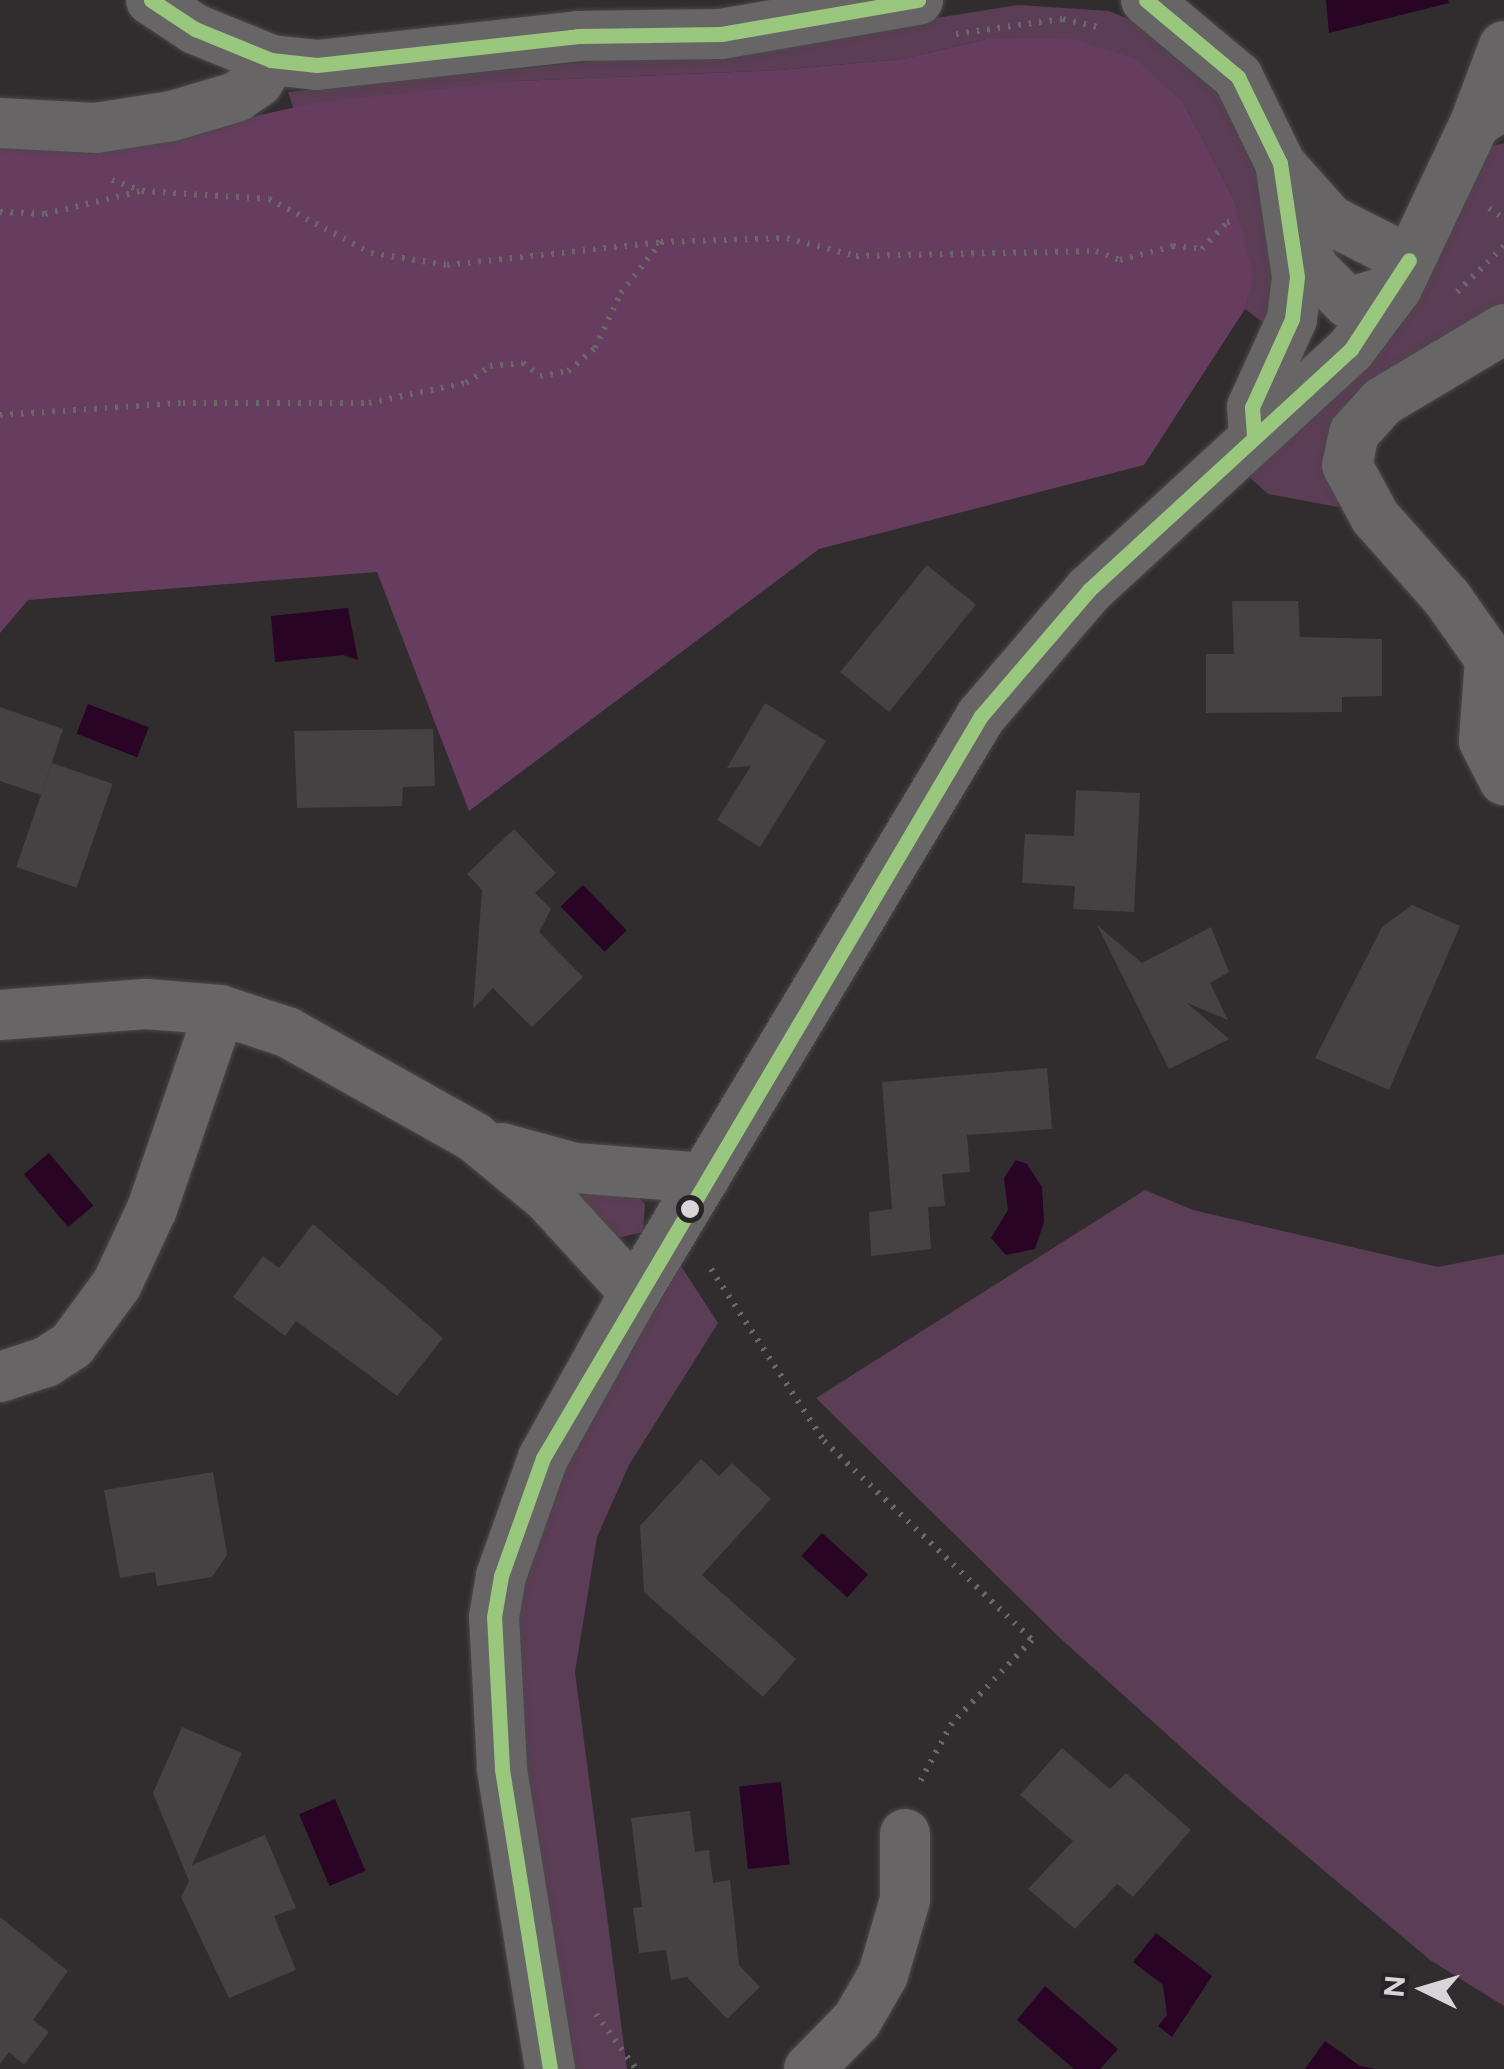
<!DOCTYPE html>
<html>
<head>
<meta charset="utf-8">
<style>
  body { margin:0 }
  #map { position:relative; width:1504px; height:2069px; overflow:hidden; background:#312d2f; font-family:Figtree,sans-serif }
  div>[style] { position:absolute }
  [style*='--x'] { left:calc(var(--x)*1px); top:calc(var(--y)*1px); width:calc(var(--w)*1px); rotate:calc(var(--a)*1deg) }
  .green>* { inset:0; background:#5b3d55 }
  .forest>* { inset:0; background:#673d5f }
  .water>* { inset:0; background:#290424; transform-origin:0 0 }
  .building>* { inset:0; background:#454243; transform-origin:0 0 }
  .path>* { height:6px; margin-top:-3px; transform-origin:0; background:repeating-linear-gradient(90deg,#696768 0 2.5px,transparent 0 10.5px) }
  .roads { filter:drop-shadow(0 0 2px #4b484a) drop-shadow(0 0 2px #4b484a) }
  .minor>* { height:50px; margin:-25px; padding:0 25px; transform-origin:25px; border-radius:25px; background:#686566 }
  .bus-1>* { height:15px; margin:-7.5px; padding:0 7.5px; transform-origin:7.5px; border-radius:7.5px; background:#98c77d }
  .dots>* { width:28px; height:28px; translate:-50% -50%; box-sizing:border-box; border:5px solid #282327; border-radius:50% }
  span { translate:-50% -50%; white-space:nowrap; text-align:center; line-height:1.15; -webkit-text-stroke:10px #282327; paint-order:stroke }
  .north { position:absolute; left:1374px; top:1939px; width:100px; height:100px; -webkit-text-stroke:8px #282327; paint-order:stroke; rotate:275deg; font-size:28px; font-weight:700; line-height:40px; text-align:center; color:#d8d4d7 }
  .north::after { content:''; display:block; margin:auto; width:35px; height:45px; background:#d8d4d7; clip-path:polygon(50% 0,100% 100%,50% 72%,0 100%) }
</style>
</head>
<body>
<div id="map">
  <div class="green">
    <div style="clip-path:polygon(1018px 5px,1109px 11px,1153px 29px,1232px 106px,1265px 188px,1279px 267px,1264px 323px,1245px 309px,1252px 276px,1235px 201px,1184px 104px,987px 39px,902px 59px,779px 70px,518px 81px,296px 117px,288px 92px,790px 41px)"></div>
    <div style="clip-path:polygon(1504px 143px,1504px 310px,1467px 333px,1338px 488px,1338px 507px,1268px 494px,1247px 475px,1397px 332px,1491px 146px)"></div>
    <div style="clip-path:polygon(1145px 1190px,1193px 1210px,1438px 1267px,1504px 1254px,1504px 2006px,1430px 1960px,1232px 1793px,1060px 1638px,816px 1398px)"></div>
    <div style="clip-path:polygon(584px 1192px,634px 1192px,645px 1204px,643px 1232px,618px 1238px,581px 1201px)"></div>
    <div style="clip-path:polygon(679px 1263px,718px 1323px,629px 1465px,597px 1537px,575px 1672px,627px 2069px,567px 2069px,513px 1724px,520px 1588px,542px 1504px)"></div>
  </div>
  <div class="forest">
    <div style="clip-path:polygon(1070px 38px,1136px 59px,1184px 104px,1235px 201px,1253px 276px,1245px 309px,1144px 465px,819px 549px,469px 811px,377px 572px,28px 600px,0 633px,0 142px,85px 153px,320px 102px,518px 81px,779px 70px,902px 59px,987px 39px)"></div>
  </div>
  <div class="water">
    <div style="clip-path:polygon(1326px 0,1448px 0,1449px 3px,1329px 33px)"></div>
    <div style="clip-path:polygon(348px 608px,358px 660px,343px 655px,275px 662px,271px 616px)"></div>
    <div style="left:88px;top:704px;width:65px;height:32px;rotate:21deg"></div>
    <div style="left:583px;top:885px;width:63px;height:31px;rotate:46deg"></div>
    <div style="left:49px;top:1153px;width:69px;height:33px;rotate:50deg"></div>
    <div style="clip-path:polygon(1016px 1160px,1027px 1164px,1042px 1187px,1044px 1222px,1035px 1249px,1006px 1255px,991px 1238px,1008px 1210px,1004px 1178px)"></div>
    <div style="left:822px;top:1533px;width:62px;height:31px;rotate:42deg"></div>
    <div style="left:781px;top:1782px;width:83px;height:42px;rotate:84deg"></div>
    <div style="left:335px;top:1799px;width:78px;height:39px;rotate:67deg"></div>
    <div style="clip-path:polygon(1156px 1933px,1212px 1976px,1172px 2037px,1158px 2026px,1167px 2015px,1163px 1985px,1133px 1962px)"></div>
    <div style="clip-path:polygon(1045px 1986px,1118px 2049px,1100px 2069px,1074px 2069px,1017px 2020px)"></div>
    <div style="clip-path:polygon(1325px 2041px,1360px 2066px,1376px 2069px,1305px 2069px)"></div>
  </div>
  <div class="building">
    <div style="left:927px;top:565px;width:63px;height:138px;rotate:39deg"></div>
    <div style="clip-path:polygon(1232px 601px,1298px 601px,1300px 637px,1382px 639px,1382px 696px,1342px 697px,1342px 712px,1206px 713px,1206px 654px,1234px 654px)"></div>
    <div style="clip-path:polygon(765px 703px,826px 741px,760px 847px,717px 820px,751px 766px,727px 768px)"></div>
    <div style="clip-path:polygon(0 707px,63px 729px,41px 795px,0 781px)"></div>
    <div style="clip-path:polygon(433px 729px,435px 786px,403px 787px,402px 806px,297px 808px,294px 731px)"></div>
    <div style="left:52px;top:763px;width:64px;height:110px;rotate:19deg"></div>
    <div style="clip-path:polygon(1076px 790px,1140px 793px,1134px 912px,1073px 909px,1075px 886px,1022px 883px,1025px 834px,1074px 836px)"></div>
    <div style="clip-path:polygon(514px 829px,556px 873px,535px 893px,551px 909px,539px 932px,583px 977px,532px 1027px,493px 988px,473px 1009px,482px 890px,467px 874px)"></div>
    <div style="clip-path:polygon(1412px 905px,1460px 926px,1389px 1090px,1315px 1058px,1382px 927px)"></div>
    <div style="clip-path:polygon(1097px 925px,1142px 963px,1211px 927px,1229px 972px,1210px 983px,1228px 1020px,1187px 1003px,1229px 1039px,1169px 1069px)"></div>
    <div style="clip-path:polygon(1047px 1068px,1052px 1129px,967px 1135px,970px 1172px,942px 1174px,945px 1206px,928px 1207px,931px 1249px,871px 1256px,869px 1212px,892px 1209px,882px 1082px)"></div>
    <div style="clip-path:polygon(313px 1224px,443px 1338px,397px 1396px,296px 1321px,285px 1336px,233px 1297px,263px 1256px,279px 1268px)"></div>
    <div style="clip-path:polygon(701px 1459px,719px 1476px,732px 1463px,771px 1499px,702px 1575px,796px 1659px,763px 1697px,644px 1592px,640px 1526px)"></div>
    <div style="clip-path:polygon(213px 1472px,227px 1555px,212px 1577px,157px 1586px,155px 1572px,120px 1578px,104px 1490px)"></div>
    <div style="clip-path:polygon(182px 1727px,242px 1753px,192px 1865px,265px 1835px,296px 1908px,274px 1916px,296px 1970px,229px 1998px,181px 1897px,189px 1881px,153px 1793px)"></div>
    <div style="clip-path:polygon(1062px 1748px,1110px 1789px,1126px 1773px,1191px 1830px,1133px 1897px,1117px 1884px,1075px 1929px,1028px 1889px,1073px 1841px,1020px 1795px)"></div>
    <div style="clip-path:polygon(690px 1811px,695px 1852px,709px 1850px,713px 1883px,730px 1880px,739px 1965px,760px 1987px,727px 2019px,687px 1977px,671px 1980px,666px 1950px,639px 1953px,633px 1908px,642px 1907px,631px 1818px)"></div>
    <div style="clip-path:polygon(0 1917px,68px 1971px,33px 2020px,49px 2032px,24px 2065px,9px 2052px,0 2064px)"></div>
  </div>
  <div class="path">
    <div style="--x:956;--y:34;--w:108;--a:-8"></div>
    <div style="--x:1063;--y:19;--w:39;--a:13"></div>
    <div style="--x:112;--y:180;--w:32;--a:20"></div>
    <div style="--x:142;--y:191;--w:127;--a:3.6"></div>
    <div style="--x:269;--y:199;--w:115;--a:27.9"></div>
    <div style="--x:371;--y:253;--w:77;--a:9"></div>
    <div style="--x:447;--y:265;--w:215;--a:-6.1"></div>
    <div style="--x:1489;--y:208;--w:19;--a:36"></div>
    <div style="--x:0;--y:212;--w:45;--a:2.5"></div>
    <div style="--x:45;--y:214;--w:99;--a:-13.5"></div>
    <div style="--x:1457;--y:292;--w:66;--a:-44.4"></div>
    <div style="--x:0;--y:415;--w:183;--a:-3.8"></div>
    <div style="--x:183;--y:403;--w:186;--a:0"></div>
    <div style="--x:369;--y:403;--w:99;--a:-11.7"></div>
    <div style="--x:466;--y:383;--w:29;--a:-35"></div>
    <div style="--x:490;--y:366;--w:33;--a:-5"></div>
    <div style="--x:523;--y:363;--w:21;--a:37"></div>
    <div style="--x:540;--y:376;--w:28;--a:-10"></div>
    <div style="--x:568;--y:371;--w:35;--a:-40"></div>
    <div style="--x:595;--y:348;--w:61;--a:-64.7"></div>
    <div style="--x:621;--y:293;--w:65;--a:-51.9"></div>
    <div style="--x:661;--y:242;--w:126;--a:-1.8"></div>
    <div style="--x:787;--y:238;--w:71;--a:14.6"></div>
    <div style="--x:856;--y:256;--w:240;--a:-1.2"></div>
    <div style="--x:1096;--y:251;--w:26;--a:21"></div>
    <div style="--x:1120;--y:260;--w:55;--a:-14.8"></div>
    <div style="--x:1173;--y:246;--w:29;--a:6"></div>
    <div style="--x:1202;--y:249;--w:37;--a:-47"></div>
    <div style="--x:1227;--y:222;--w:10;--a:-6"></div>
    <div style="--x:711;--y:1269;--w:206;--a:56.7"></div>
    <div style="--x:824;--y:1441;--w:288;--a:43.7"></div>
    <div style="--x:1032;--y:1640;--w:115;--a:133.9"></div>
    <div style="--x:952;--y:1723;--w:73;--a:118.7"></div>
    <div style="--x:596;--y:2014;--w:68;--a:54"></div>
  </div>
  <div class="roads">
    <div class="minor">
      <div style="--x:151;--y:0;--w:53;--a:33.4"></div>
      <div style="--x:195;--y:29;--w:82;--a:22.2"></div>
      <div style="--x:271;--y:60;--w:46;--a:6.2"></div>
      <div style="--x:317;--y:65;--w:263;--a:-6.3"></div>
      <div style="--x:578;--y:36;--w:143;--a:-0.8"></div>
      <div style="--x:721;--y:34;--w:200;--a:-9.8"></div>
      <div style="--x:1146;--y:0;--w:120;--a:39.9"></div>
      <div style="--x:1238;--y:77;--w:96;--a:64"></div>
      <div style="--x:1280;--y:163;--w:115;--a:81.5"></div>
      <div style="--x:1297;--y:277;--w:42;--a:96.8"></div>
      <div style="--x:1292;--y:319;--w:97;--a:114.4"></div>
      <div style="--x:1252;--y:407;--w:31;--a:86"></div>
      <div style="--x:0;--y:123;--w:96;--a:3"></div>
      <div style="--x:96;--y:128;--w:77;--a:-9"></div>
      <div style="--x:172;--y:116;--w:67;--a:-16.5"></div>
      <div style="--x:236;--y:97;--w:27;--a:-34"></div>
      <div style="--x:258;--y:82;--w:26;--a:-59"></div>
      <div style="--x:1475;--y:123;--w:82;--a:-69.4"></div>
      <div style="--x:1283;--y:167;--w:71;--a:48.4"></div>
      <div style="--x:1330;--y:220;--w:89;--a:26.9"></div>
      <div style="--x:1297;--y:232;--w:41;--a:65.3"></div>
      <div style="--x:1314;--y:269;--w:48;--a:45"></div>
      <div style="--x:1348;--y:303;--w:51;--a:-17"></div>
      <div style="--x:1504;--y:329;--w:141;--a:149.2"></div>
      <div style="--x:1383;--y:401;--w:43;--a:132.2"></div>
      <div style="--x:1354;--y:433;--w:33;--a:102"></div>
      <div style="--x:1347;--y:465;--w:59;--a:61.7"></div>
      <div style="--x:1375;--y:517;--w:108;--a:48.4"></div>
      <div style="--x:1447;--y:598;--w:75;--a:54.8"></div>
      <div style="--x:1490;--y:659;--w:82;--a:94.2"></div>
      <div style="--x:1484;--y:741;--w:44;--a:62.9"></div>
      <div style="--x:0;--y:1015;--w:146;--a:-4.3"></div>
      <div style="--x:146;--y:1004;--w:74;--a:4.6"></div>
      <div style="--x:220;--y:1010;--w:71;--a:18.2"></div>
      <div style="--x:287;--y:1032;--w:214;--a:29.3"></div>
      <div style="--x:474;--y:1137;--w:96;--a:39.5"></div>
      <div style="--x:548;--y:1198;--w:129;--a:47.5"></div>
      <div style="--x:502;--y:1148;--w:76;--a:15.3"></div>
      <div style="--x:575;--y:1168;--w:130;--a:4.4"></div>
      <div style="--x:0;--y:1377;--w:48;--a:-18.1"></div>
      <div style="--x:46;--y:1362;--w:31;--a:-33"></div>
      <div style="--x:72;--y:1345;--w:76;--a:-53.6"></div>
      <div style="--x:117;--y:1284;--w:83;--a:-65"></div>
      <div style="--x:152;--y:1209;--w:210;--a:-71.1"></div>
      <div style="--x:550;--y:2069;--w:305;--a:-99.1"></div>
      <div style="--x:502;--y:1768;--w:151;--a:-93"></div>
      <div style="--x:494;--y:1617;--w:42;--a:-80.3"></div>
      <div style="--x:501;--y:1576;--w:125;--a:-70.4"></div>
      <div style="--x:543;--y:1458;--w:189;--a:-60.9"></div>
      <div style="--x:635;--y:1293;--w:673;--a:-59.05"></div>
      <div style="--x:981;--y:716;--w:166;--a:-49.4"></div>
      <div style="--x:1089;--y:590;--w:356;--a:-42.6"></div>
      <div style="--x:1351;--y:349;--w:76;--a:-53"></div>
      <div style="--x:1397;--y:288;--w:183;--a:-64.7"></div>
      <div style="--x:1475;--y:123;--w:35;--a:-33"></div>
      <div style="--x:809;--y:2069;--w:69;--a:-45.6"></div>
      <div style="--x:857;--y:2020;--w:52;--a:-60"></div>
      <div style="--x:883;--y:1975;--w:78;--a:-73.7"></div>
      <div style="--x:905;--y:1900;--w:66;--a:-90"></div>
    </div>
  </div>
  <div class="bus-1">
    <div style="--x:151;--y:0;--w:53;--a:33.4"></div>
    <div style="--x:195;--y:29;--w:82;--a:22.2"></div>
    <div style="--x:271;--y:60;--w:46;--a:6.2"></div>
    <div style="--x:317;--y:65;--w:263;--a:-6.3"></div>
    <div style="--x:578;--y:36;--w:143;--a:-0.8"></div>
    <div style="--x:721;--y:34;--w:200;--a:-9.8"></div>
    <div style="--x:1146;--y:0;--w:120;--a:39.9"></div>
    <div style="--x:1238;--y:77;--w:96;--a:64"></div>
    <div style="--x:1280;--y:163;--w:115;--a:81.5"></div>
    <div style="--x:1297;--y:277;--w:42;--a:96.8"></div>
    <div style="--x:1292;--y:319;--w:97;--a:114.4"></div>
    <div style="--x:1252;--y:407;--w:31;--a:86"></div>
    <div style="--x:550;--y:2069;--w:305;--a:-99.1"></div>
    <div style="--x:502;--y:1768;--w:151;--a:-93"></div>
    <div style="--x:494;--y:1617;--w:42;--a:-80.3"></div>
    <div style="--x:501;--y:1576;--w:125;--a:-70.4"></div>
    <div style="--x:543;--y:1458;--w:862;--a:-59.45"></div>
    <div style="--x:981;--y:716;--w:166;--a:-49.4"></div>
    <div style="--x:1089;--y:590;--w:356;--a:-42.6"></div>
    <div style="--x:1351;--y:349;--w:106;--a:-56.9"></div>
  </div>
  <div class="dots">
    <div style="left:690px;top:1209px;background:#d8d4d7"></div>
  </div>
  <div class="north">N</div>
</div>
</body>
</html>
